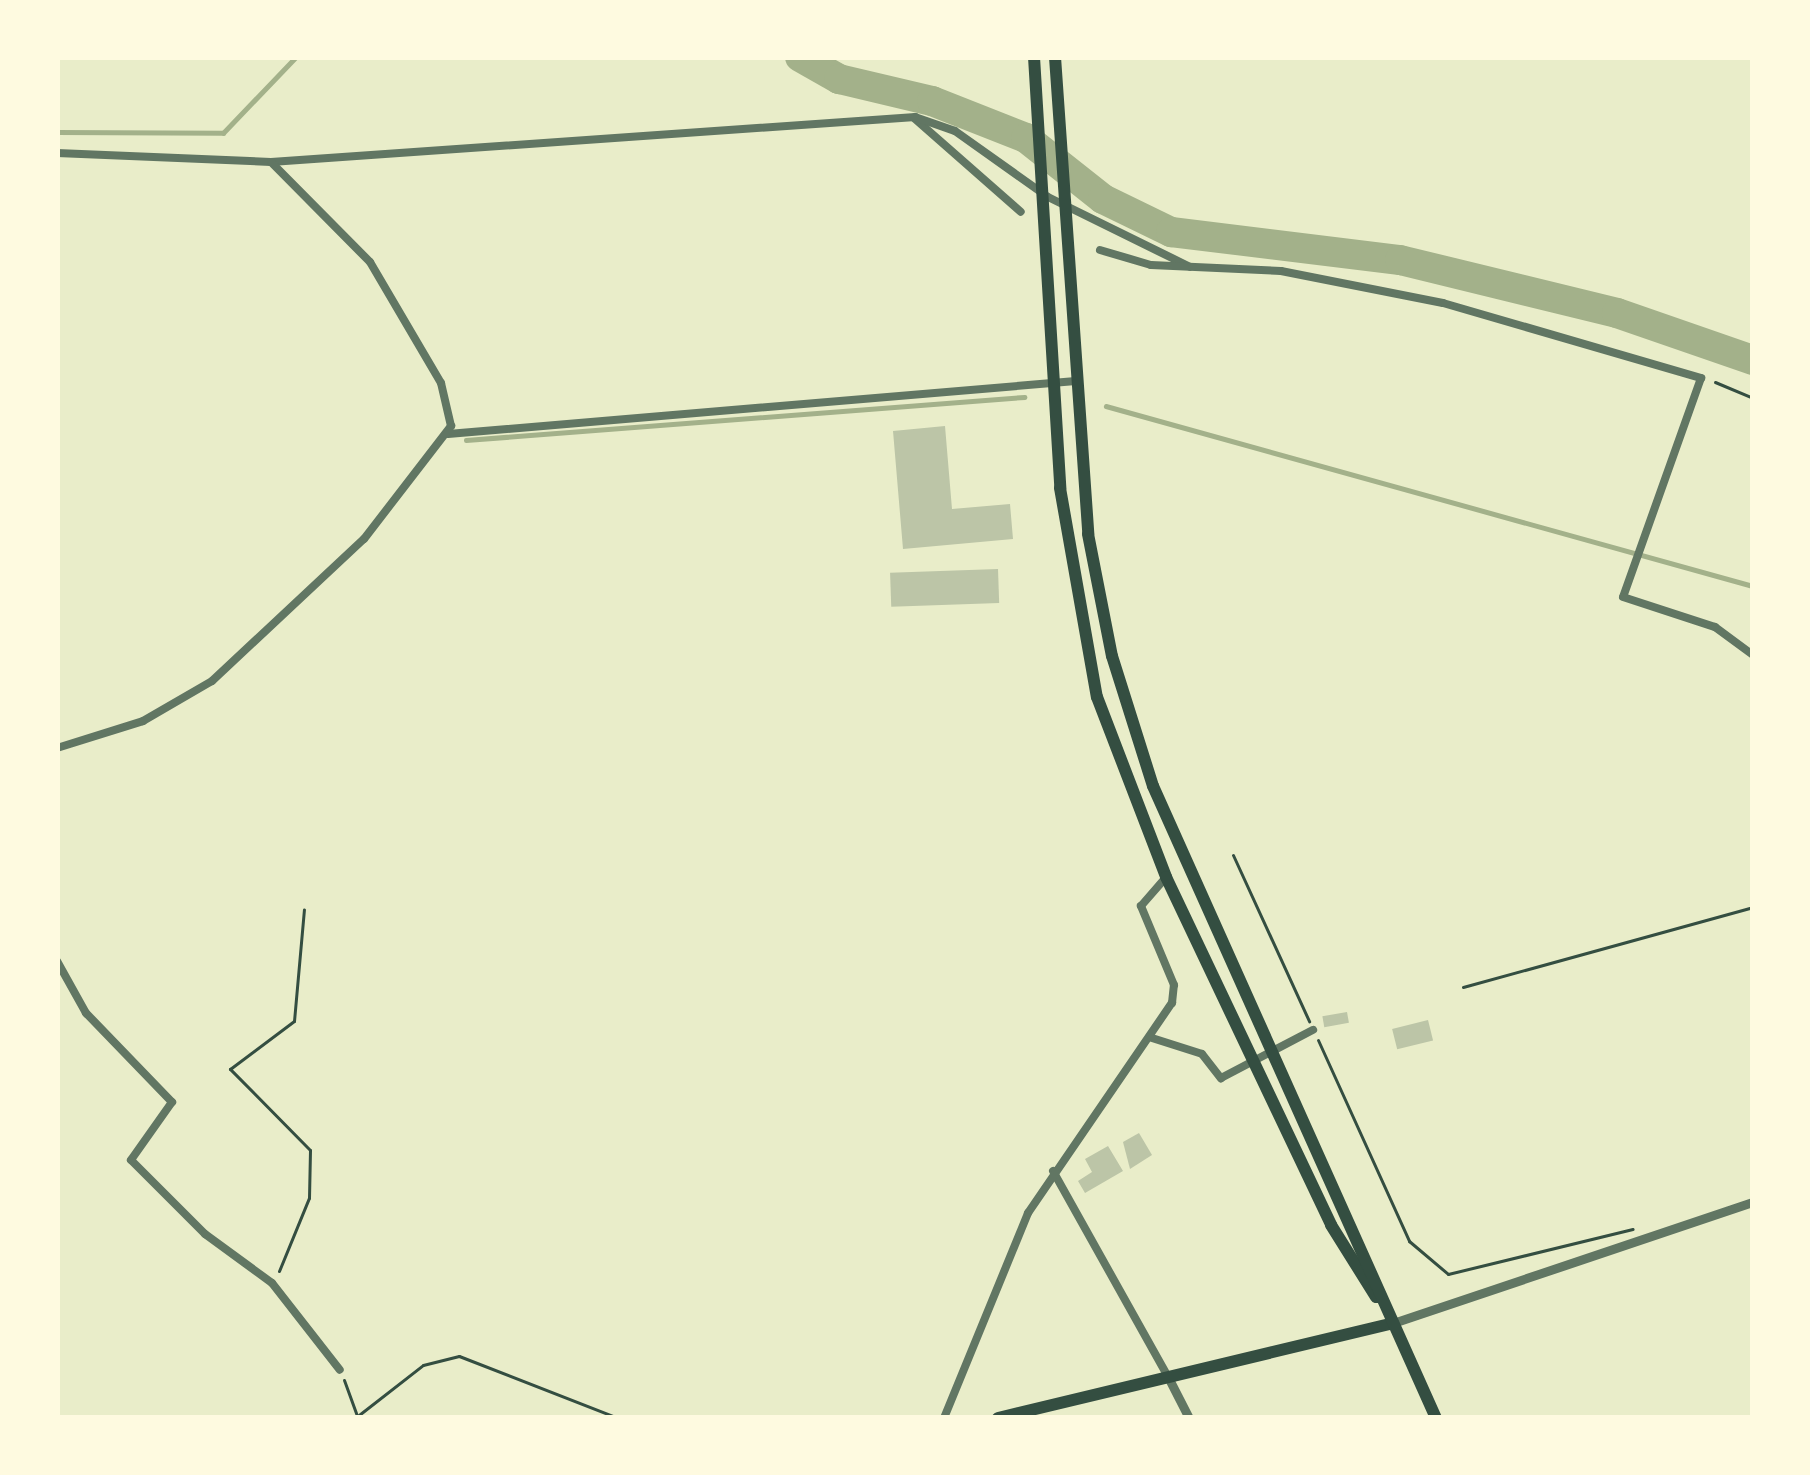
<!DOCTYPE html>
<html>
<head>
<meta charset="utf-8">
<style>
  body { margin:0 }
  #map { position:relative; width:1810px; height:1475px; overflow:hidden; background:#e9edc9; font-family:Figtree,sans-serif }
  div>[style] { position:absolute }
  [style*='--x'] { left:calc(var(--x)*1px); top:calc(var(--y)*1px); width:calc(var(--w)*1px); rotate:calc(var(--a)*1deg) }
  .stream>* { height:4.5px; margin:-2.25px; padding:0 2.25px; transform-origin:2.25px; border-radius:2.25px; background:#a3b18a }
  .river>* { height:30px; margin:-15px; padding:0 15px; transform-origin:15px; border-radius:15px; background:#a3b18a }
  .building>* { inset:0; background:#bcc5a7; transform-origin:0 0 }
  .path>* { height:3px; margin:-1.5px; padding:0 1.5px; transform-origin:1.5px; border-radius:1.5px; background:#344e41 }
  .minor>* { height:8px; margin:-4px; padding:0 4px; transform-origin:4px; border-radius:4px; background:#617663 }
  .tertiary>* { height:9px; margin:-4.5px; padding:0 4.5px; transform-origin:4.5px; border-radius:4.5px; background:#617663 }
  .primary>* { height:12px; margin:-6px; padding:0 6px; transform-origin:6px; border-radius:6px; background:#344e41 }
  .trunk>* { height:12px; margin:-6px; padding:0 6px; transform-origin:6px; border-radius:6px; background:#344e41 }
  span { translate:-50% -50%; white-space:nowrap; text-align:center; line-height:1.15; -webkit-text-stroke:9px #fefae0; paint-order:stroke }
  .frame { position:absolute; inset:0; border:60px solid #fefae0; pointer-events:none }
</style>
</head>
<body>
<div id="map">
  <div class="stream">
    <div style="--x:57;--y:132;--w:166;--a:0.3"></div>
    <div style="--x:223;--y:133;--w:105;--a:-46.2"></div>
    <div style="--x:1106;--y:406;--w:672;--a:15.55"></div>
    <div style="--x:466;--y:440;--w:560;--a:-4.41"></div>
  </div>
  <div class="river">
    <div style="--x:800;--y:57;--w:45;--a:29.4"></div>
    <div style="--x:839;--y:79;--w:96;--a:13.3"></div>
    <div style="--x:932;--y:101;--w:101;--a:21.5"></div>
    <div style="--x:1026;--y:138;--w:98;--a:38.4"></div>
    <div style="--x:1103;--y:199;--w:76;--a:25.9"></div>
    <div style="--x:1171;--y:232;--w:231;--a:7"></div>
    <div style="--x:1400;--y:260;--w:223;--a:13.7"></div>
    <div style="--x:1617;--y:313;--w:144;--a:19.1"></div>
  </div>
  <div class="building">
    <div style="clip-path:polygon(945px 426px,952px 509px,1010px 504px,1013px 539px,903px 549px,893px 431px)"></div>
    <div style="left:998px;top:569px;width:34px;height:108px;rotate:88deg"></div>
    <div style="left:1347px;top:1012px;width:11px;height:25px;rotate:80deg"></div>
    <div style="left:1428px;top:1020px;width:21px;height:37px;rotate:76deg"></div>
    <div style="clip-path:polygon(1139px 1133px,1152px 1155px,1130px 1169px,1123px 1142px)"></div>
    <div style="clip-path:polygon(1108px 1146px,1123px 1171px,1085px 1193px,1078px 1181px,1092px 1172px,1085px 1159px)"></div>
  </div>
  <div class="path">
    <div style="--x:1715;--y:382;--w:41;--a:22.8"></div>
    <div style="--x:1233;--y:855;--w:183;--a:65.4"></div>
    <div style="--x:1463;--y:987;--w:301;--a:-15.4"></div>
    <div style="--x:1318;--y:1040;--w:221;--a:65.6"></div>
    <div style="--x:1409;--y:1241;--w:51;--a:40.2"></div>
    <div style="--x:1448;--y:1274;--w:190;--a:-13.7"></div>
    <div style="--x:279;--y:1271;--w:79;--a:-67.7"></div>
    <div style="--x:309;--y:1198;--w:48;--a:-88.8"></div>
    <div style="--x:310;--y:1150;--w:114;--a:-134.6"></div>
    <div style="--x:230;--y:1069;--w:80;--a:-36.9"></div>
    <div style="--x:294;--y:1021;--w:112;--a:-84.9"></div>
    <div style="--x:344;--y:1380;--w:38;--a:70"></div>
    <div style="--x:355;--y:1418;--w:86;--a:-37.9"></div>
    <div style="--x:423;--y:1365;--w:37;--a:-14"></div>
    <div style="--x:459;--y:1356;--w:171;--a:21.3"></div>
  </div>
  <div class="minor">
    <div style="--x:914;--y:118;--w:142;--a:41.3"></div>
    <div style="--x:57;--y:153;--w:214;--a:2.4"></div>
    <div style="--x:271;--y:162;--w:646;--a:-4"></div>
    <div style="--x:915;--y:117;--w:42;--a:19.3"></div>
    <div style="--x:955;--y:131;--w:114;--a:35.4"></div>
    <div style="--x:1048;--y:197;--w:158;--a:26.2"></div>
    <div style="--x:1100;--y:250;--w:53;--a:16.4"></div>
    <div style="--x:1151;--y:265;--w:130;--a:2.6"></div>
    <div style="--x:1281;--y:271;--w:165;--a:11.2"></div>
    <div style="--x:1443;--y:303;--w:269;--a:16.2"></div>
    <div style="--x:1701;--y:378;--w:232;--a:109.6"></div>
    <div style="--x:1623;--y:597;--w:97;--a:18.1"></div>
    <div style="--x:1715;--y:627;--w:47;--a:36.4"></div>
    <div style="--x:448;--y:434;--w:630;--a:-4.82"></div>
    <div style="--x:57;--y:748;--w:90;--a:-17.4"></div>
    <div style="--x:143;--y:721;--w:80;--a:-30.1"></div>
    <div style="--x:212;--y:681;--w:208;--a:-43.1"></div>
    <div style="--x:364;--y:539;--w:143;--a:-52.4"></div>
    <div style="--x:451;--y:426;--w:44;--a:-103.1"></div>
    <div style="--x:441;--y:383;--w:140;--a:-120.4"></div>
    <div style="--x:370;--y:262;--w:139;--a:-134.7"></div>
    <div style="--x:57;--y:961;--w:60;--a:60.9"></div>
    <div style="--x:86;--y:1013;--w:124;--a:46"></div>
    <div style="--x:172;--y:1102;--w:71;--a:125.3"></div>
    <div style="--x:131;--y:1160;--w:105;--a:45"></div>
    <div style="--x:205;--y:1234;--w:83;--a:36.2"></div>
    <div style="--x:272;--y:1283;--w:110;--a:52"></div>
    <div style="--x:1152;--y:1038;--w:52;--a:17.7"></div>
    <div style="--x:1202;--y:1054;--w:31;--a:52"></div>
    <div style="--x:1221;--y:1078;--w:104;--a:-27.6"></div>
    <div style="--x:1053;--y:1171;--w:236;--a:60.8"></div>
    <div style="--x:944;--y:1418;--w:222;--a:-67.7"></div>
    <div style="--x:1028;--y:1213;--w:255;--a:-55.6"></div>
    <div style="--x:1172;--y:1003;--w:18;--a:-84"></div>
    <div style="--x:1174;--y:985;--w:86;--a:-112.7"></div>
    <div style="--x:1141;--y:906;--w:38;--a:-49"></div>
  </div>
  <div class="tertiary">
    <div style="--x:1393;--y:1323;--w:380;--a:-18.6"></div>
    <div style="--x:1168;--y:1377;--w:46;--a:62.9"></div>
  </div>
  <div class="primary">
    <div style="--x:998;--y:1418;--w:406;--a:-13.5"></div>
  </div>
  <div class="trunk">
    <div style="--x:1034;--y:57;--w:432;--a:86.5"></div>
    <div style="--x:1060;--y:488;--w:212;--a:80"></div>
    <div style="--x:1097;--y:697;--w:193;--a:69"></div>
    <div style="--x:1166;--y:877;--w:385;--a:64.6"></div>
    <div style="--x:1331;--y:1225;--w:85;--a:58"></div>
    <div style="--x:1055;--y:57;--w:478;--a:86"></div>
    <div style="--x:1088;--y:534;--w:124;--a:78.9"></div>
    <div style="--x:1112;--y:656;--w:136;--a:72.5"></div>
    <div style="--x:1153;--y:786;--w:692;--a:65.88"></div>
  </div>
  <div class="frame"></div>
</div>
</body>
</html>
